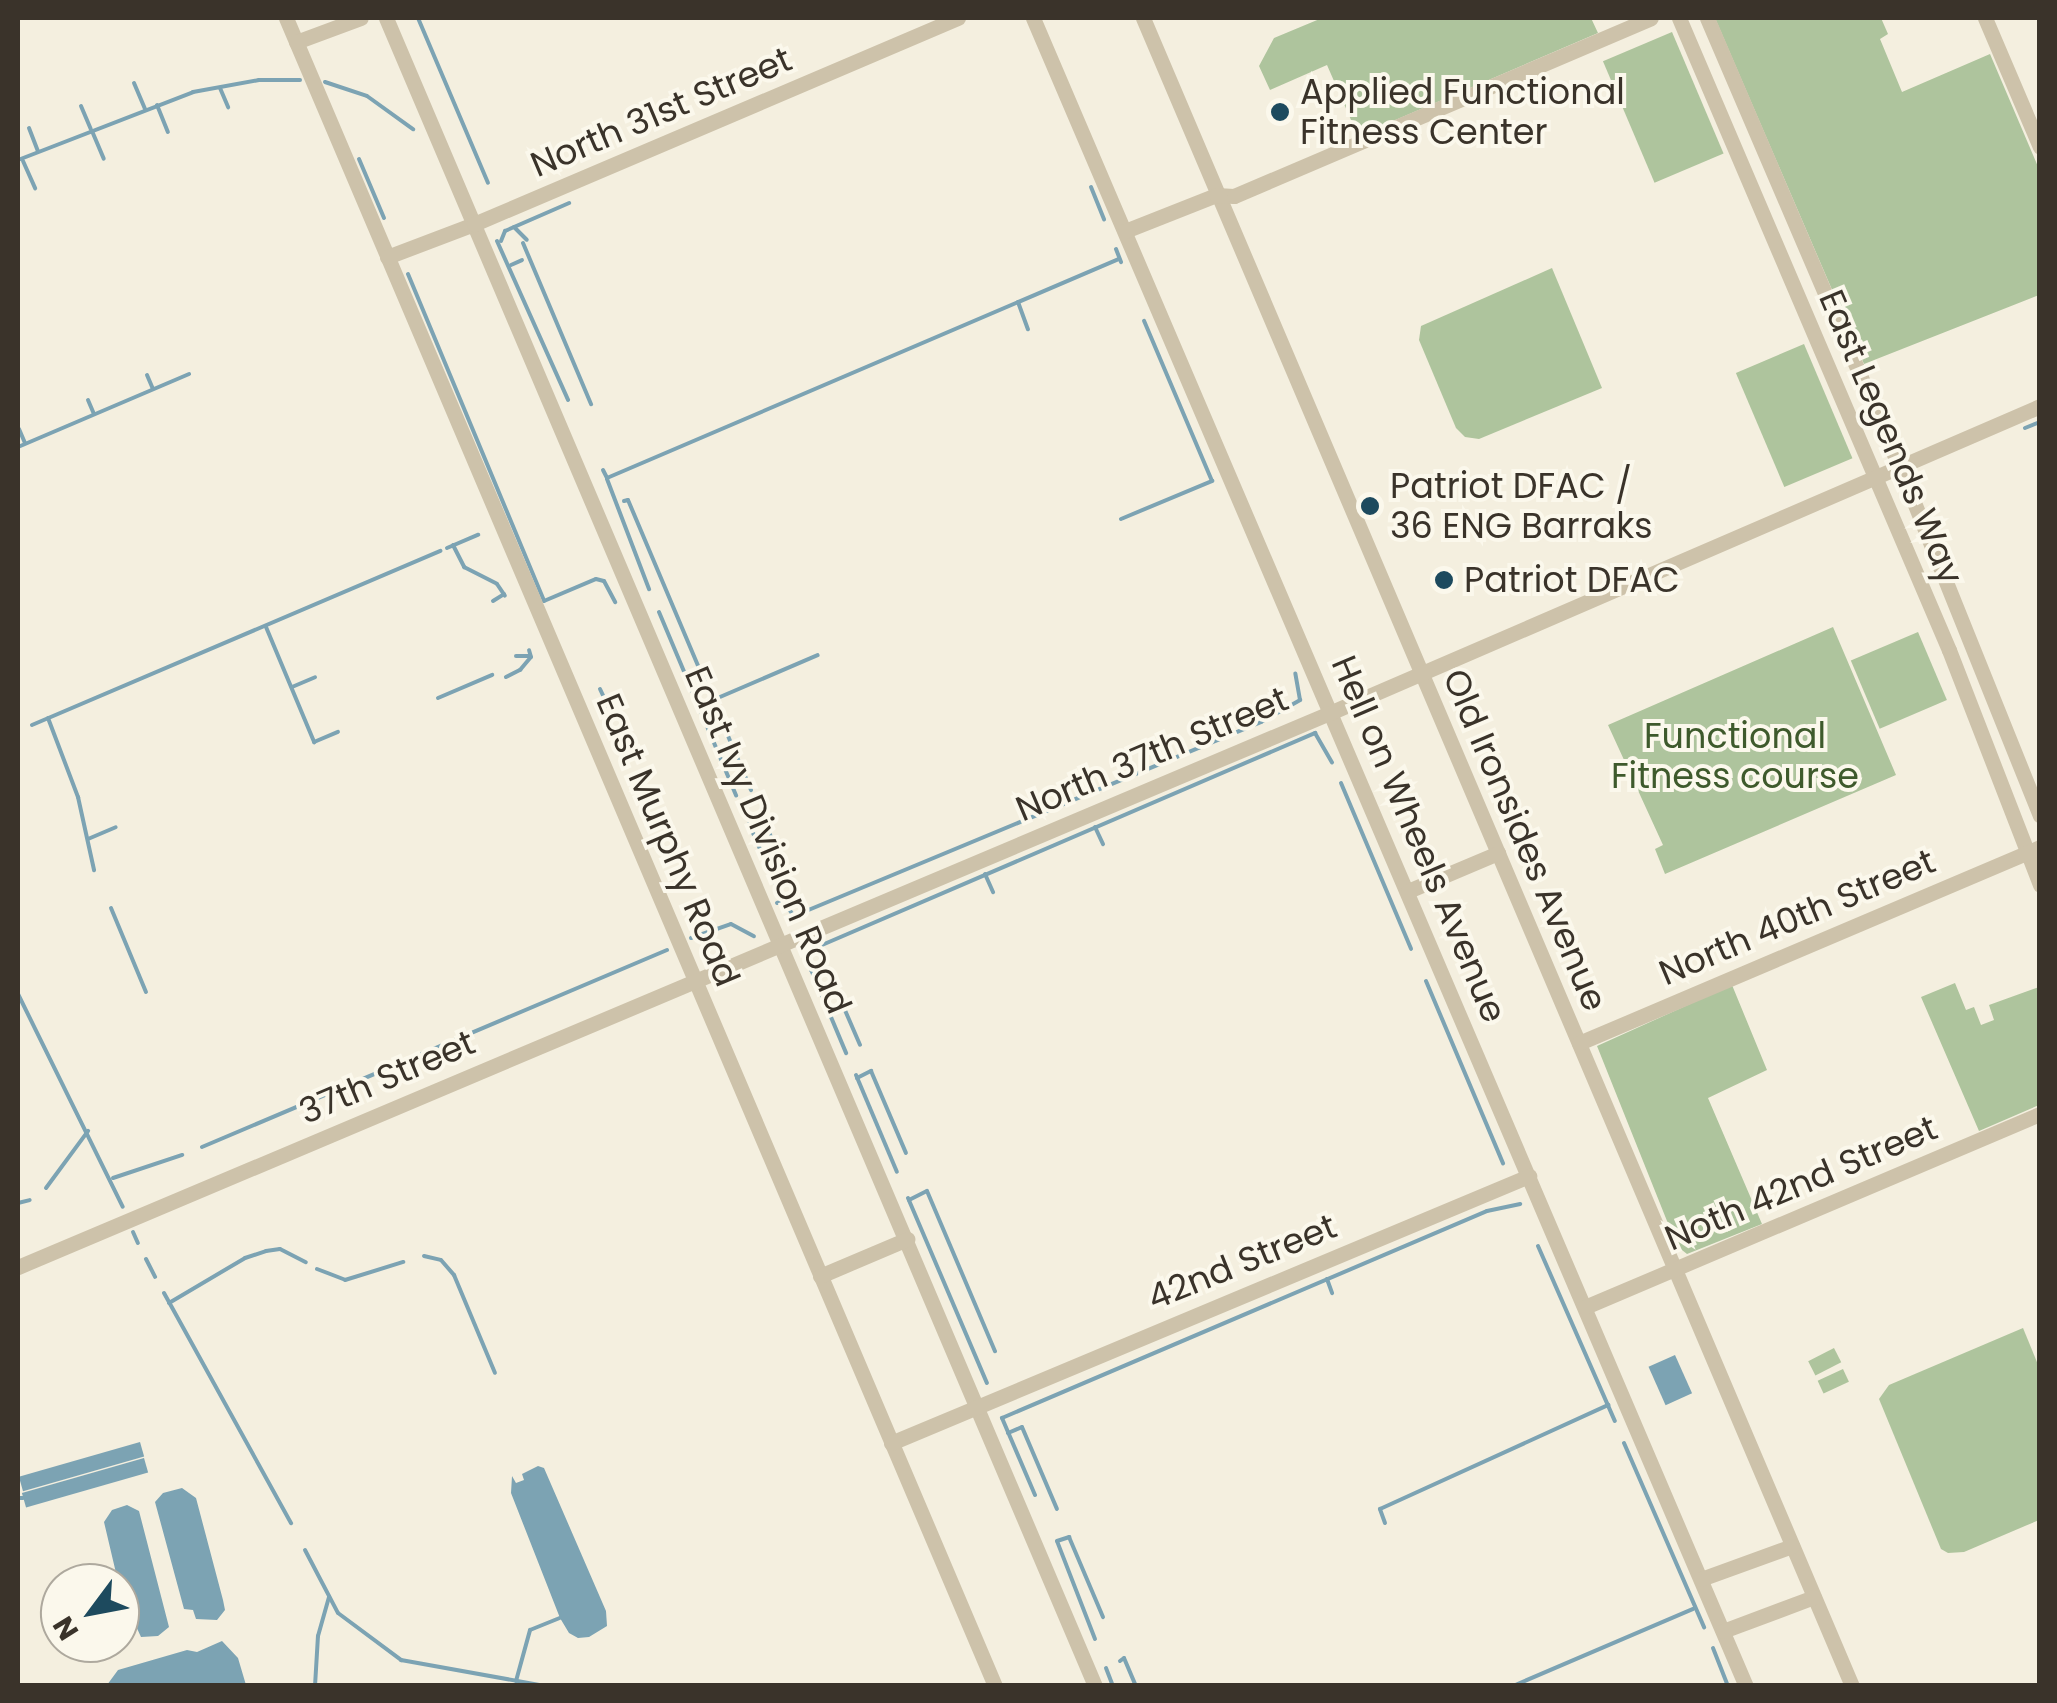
<!DOCTYPE html>
<html>
<head>
<meta charset="utf-8">
<style>
  body { margin:0 }
  #map { position:relative; width:2057px; height:1703px; overflow:hidden; background:#f4efdf; font-family:Poppins,sans-serif }
  div>[style] { position:absolute }
  [style*='--x'] { left:calc(var(--x)*1px); top:calc(var(--y)*1px); width:calc(var(--w)*1px); rotate:calc(var(--a)*1deg) }
  .green>* { inset:0; background:#aec49d; transform-origin:0 0 }
  .water>* { inset:0; background:#7ca3b3; transform-origin:0 0 }
  .stream>* { height:4px; margin:-2px; padding:0 2px; transform-origin:2px; border-radius:2px; background:#7ca3b3 }
  .minor>* { height:15px; margin:-7.5px; padding:0 7.5px; transform-origin:7.5px; border-radius:7.5px; background:#cdc2aa }
  .dots>* { width:28px; height:28px; translate:-50% -50%; box-sizing:border-box; border:5px solid #fbf8ec; border-radius:50% }
  span { translate:-50% -50%; white-space:nowrap; text-align:center; line-height:1.15; -webkit-text-stroke:8px #fbf8ec; paint-order:stroke }
  .poi-label { font-size:35px; color:#3a332a }
  .left { translate:0 -50%; text-align:left }
  .street-label { font-size:35px; color:#3a332a }
  .park-label { font-size:35px; color:#3e5a2c }
  .frame { position:absolute; inset:0; border:20px solid #3a332a; pointer-events:none }
  .north { position:absolute; left:40px; top:1563px; width:100px; height:100px; box-sizing:border-box; background:#fbf8ec; border:2px solid #aea99e; border-radius:50%; rotate:238deg; font-size:28px; font-weight:700; line-height:40px; text-align:center; color:#3a332a }
  .north::after { content:''; display:block; margin:auto; width:35px; height:45px; background:#1d4a5e; clip-path:polygon(50% 0,100% 100%,50% 72%,0 100%) }
</style>
</head>
<body>
<div id="map">
  <div class="green">
    <div style="clip-path:polygon(1322px 18px,1591px 18px,1598px 33px,1358px 136px,1327px 65px,1270px 90px,1259px 66px,1274px 38px)"></div>
    <div style="clip-path:polygon(1715px 18px,1881px 18px,1888px 34px,1880px 39px,1902px 92px,1990px 54px,2039px 169px,2039px 295px,1864px 364px)"></div>
    <div style="left:1672px;top:32px;width:132px;height:75px;rotate:67deg"></div>
    <div style="clip-path:polygon(1552px 268px,1602px 388px,1479px 439px,1465px 437px,1456px 428px,1419px 340px,1421px 326px)"></div>
    <div style="left:1804px;top:344px;width:124px;height:74px;rotate:67deg"></div>
    <div style="clip-path:polygon(1833px 627px,1896px 775px,1665px 874px,1655px 849px,1663px 845px,1608px 725px)"></div>
    <div style="left:1918px;top:632px;width:74px;height:73px;rotate:67deg"></div>
    <div style="clip-path:polygon(1955px 983px,1966px 1010px,1974px 1007px,1981px 1025px,1994px 1020px,1989px 1005px,2039px 987px,2039px 1105px,1979px 1131px,1921px 997px)"></div>
    <div style="clip-path:polygon(1732px 985px,1767px 1070px,1708px 1098px,1762px 1224px,1687px 1254px,1677px 1246px,1597px 1046px)"></div>
    <div style="clip-path:polygon(2023px 1328px,2039px 1367px,2039px 1520px,1964px 1552px,1948px 1553px,1941px 1549px,1879px 1399px,1889px 1385px)"></div>
    <div style="left:1834px;top:1348px;width:16px;height:29px;rotate:63deg"></div>
    <div style="left:1843px;top:1369px;width:14px;height:28px;rotate:65deg"></div>
  </div>
  <div class="water">
    <div style="left:1675px;top:1355px;width:42px;height:29px;rotate:66deg"></div>
    <div style="left:140px;top:1442px;width:15px;height:126px;rotate:74deg"></div>
    <div style="left:144px;top:1458px;width:15px;height:127px;rotate:74deg"></div>
    <div style="clip-path:polygon(538px 1466px,544px 1468px,606px 1611px,607px 1626px,589px 1637px,578px 1638px,569px 1633px,560px 1618px,511px 1493px,512px 1476px,516px 1483px,524px 1480px,522px 1474px)"></div>
    <div style="clip-path:polygon(182px 1488px,196px 1498px,223px 1600px,225px 1610px,217px 1620px,196px 1619px,193px 1610px,184px 1609px,155px 1502px,163px 1493px)"></div>
    <div style="clip-path:polygon(127px 1505px,139px 1511px,169px 1627px,158px 1636px,141px 1637px,135px 1624px,128px 1624px,104px 1522px,112px 1510px)"></div>
    <div style="clip-path:polygon(222px 1641px,238px 1658px,246px 1685px,107px 1685px,118px 1670px,187px 1650px,197px 1652px)"></div>
  </div>
  <div class="stream">
    <div style="--x:418;--y:18;--w:179;--a:67"></div>
    <div style="--x:325;--y:82;--w:44;--a:18.4"></div>
    <div style="--x:367;--y:96;--w:57;--a:35.7"></div>
    <div style="--x:134;--y:83;--w:28;--a:67"></div>
    <div style="--x:220;--y:88;--w:21;--a:67"></div>
    <div style="--x:157;--y:105;--w:29;--a:68"></div>
    <div style="--x:81;--y:106;--w:25;--a:67"></div>
    <div style="--x:29;--y:128;--w:25;--a:69"></div>
    <div style="--x:92;--y:131;--w:30;--a:67"></div>
    <div style="--x:359;--y:159;--w:64;--a:67"></div>
    <div style="--x:18;--y:160;--w:188;--a:-21.2"></div>
    <div style="--x:193;--y:92;--w:67;--a:-10.3"></div>
    <div style="--x:259;--y:80;--w:41;--a:0"></div>
    <div style="--x:23;--y:161;--w:30;--a:66"></div>
    <div style="--x:1091;--y:187;--w:35;--a:68"></div>
    <div style="--x:514;--y:227;--w:18;--a:45"></div>
    <div style="--x:497;--y:241;--w:174;--a:65.9"></div>
    <div style="--x:501;--y:241;--w:11;--a:-68"></div>
    <div style="--x:505;--y:231;--w:70;--a:-23.6"></div>
    <div style="--x:523;--y:243;--w:175;--a:67.1"></div>
    <div style="--x:1116;--y:249;--w:14;--a:69"></div>
    <div style="--x:511;--y:265;--w:12;--a:-24"></div>
    <div style="--x:408;--y:274;--w:354;--a:67.4"></div>
    <div style="--x:544;--y:601;--w:56;--a:-22.9"></div>
    <div style="--x:596;--y:579;--w:8;--a:14"></div>
    <div style="--x:604;--y:581;--w:24;--a:62"></div>
    <div style="--x:1018;--y:302;--w:29;--a:70"></div>
    <div style="--x:147;--y:375;--w:15;--a:67"></div>
    <div style="--x:88;--y:400;--w:15;--a:67"></div>
    <div style="--x:2025;--y:428;--w:16;--a:-22"></div>
    <div style="--x:19;--y:429;--w:15;--a:67"></div>
    <div style="--x:18;--y:447;--w:186;--a:-23.1"></div>
    <div style="--x:603;--y:470;--w:9;--a:63"></div>
    <div style="--x:607;--y:478;--w:557;--a:-23.16"></div>
    <div style="--x:607;--y:479;--w:118;--a:69.1"></div>
    <div style="--x:624;--y:501;--w:4;--a:-14"></div>
    <div style="--x:628;--y:500;--w:205;--a:67.1"></div>
    <div style="--x:1121;--y:519;--w:99;--a:-22.7"></div>
    <div style="--x:1212;--y:481;--w:174;--a:-113"></div>
    <div style="--x:453;--y:545;--w:25;--a:63"></div>
    <div style="--x:464;--y:567;--w:37;--a:27"></div>
    <div style="--x:497;--y:584;--w:14;--a:56"></div>
    <div style="--x:447;--y:548;--w:34;--a:-23"></div>
    <div style="--x:493;--y:601;--w:13;--a:-32"></div>
    <div style="--x:659;--y:612;--w:199;--a:67.2"></div>
    <div style="--x:266;--y:627;--w:125;--a:67.3"></div>
    <div style="--x:314;--y:742;--w:26;--a:-23"></div>
    <div style="--x:516;--y:656;--w:14;--a:0"></div>
    <div style="--x:506;--y:677;--w:16;--a:-27"></div>
    <div style="--x:520;--y:670;--w:17;--a:-50"></div>
    <div style="--x:531;--y:657;--w:7;--a:-106"></div>
    <div style="--x:292;--y:687;--w:25;--a:-23"></div>
    <div style="--x:600;--y:689;--w:19;--a:65"></div>
    <div style="--x:438;--y:698;--w:59;--a:-23.1"></div>
    <div style="--x:699;--y:706;--w:129;--a:-23.2"></div>
    <div style="--x:705;--y:715;--w:13;--a:-23"></div>
    <div style="--x:717;--y:710;--w:87;--a:67"></div>
    <div style="--x:48;--y:718;--w:85;--a:69.2"></div>
    <div style="--x:78;--y:797;--w:75;--a:77.6"></div>
    <div style="--x:32;--y:725;--w:444;--a:-23.1"></div>
    <div style="--x:1341;--y:783;--w:180;--a:67.1"></div>
    <div style="--x:1095;--y:827;--w:19;--a:65"></div>
    <div style="--x:88;--y:839;--w:30;--a:-23"></div>
    <div style="--x:985;--y:874;--w:20;--a:66"></div>
    <div style="--x:783;--y:901;--w:19;--a:54"></div>
    <div style="--x:794;--y:916;--w:506;--a:-22.56"></div>
    <div style="--x:1261;--y:722;--w:45;--a:-29.4"></div>
    <div style="--x:1300;--y:700;--w:27;--a:-100"></div>
    <div style="--x:777;--y:903;--w:6;--a:-18"></div>
    <div style="--x:783;--y:901;--w:84;--a:-113.8"></div>
    <div style="--x:749;--y:824;--w:15;--a:-23"></div>
    <div style="--x:763;--y:818;--w:88;--a:67.2"></div>
    <div style="--x:111;--y:908;--w:91;--a:67.4"></div>
    <div style="--x:691;--y:938;--w:42;--a:-19.3"></div>
    <div style="--x:731;--y:924;--w:26;--a:28"></div>
    <div style="--x:822;--y:945;--w:537;--a:-23.27"></div>
    <div style="--x:1315;--y:733;--w:34;--a:60"></div>
    <div style="--x:807;--y:960;--w:101;--a:67.2"></div>
    <div style="--x:811;--y:970;--w:15;--a:-23"></div>
    <div style="--x:825;--y:964;--w:88;--a:66.6"></div>
    <div style="--x:1426;--y:981;--w:198;--a:67.1"></div>
    <div style="--x:18;--y:994;--w:237;--a:63.8"></div>
    <div style="--x:856;--y:1075;--w:105;--a:67.1"></div>
    <div style="--x:857;--y:1078;--w:16;--a:-27"></div>
    <div style="--x:871;--y:1071;--w:89;--a:66.9"></div>
    <div style="--x:202;--y:1147;--w:505;--a:-22.96"></div>
    <div style="--x:113;--y:1178;--w:73;--a:-18.4"></div>
    <div style="--x:46;--y:1188;--w:71;--a:-53.6"></div>
    <div style="--x:908;--y:1198;--w:201;--a:66.9"></div>
    <div style="--x:909;--y:1200;--w:20;--a:-27"></div>
    <div style="--x:927;--y:1191;--w:174;--a:67"></div>
    <div style="--x:18;--y:1203;--w:12;--a:-14"></div>
    <div style="--x:133;--y:1232;--w:12;--a:66"></div>
    <div style="--x:1538;--y:1246;--w:191;--a:66.3"></div>
    <div style="--x:424;--y:1256;--w:17;--a:13"></div>
    <div style="--x:441;--y:1260;--w:20;--a:49"></div>
    <div style="--x:454;--y:1275;--w:106;--a:67.3"></div>
    <div style="--x:146;--y:1259;--w:20;--a:63"></div>
    <div style="--x:317;--y:1269;--w:30;--a:21"></div>
    <div style="--x:345;--y:1280;--w:61;--a:-17.2"></div>
    <div style="--x:1327;--y:1279;--w:15;--a:70"></div>
    <div style="--x:164;--y:1293;--w:263;--a:61.1"></div>
    <div style="--x:169;--y:1303;--w:88;--a:-30.6"></div>
    <div style="--x:245;--y:1258;--w:22;--a:-18"></div>
    <div style="--x:266;--y:1251;--w:14;--a:-8"></div>
    <div style="--x:280;--y:1249;--w:29;--a:27"></div>
    <div style="--x:1008;--y:1433;--w:15;--a:-23"></div>
    <div style="--x:1022;--y:1427;--w:89;--a:66.9"></div>
    <div style="--x:1624;--y:1443;--w:201;--a:66.5"></div>
    <div style="--x:1035;--y:1495;--w:84;--a:-113.2"></div>
    <div style="--x:1002;--y:1418;--w:527;--a:-23.11"></div>
    <div style="--x:1487;--y:1211;--w:34;--a:-12"></div>
    <div style="--x:18;--y:1498;--w:5;--a:0"></div>
    <div style="--x:1385;--y:1523;--w:15;--a:-110"></div>
    <div style="--x:1380;--y:1509;--w:251;--a:-24.5"></div>
    <div style="--x:305;--y:1550;--w:71;--a:62.4"></div>
    <div style="--x:338;--y:1613;--w:79;--a:36.7"></div>
    <div style="--x:401;--y:1660;--w:146;--a:10.2"></div>
    <div style="--x:1095;--y:1639;--w:105;--a:-111.2"></div>
    <div style="--x:1057;--y:1541;--w:13;--a:-18"></div>
    <div style="--x:1069;--y:1537;--w:87;--a:67"></div>
    <div style="--x:1713;--y:1648;--w:41;--a:68.5"></div>
    <div style="--x:1120;--y:1661;--w:5;--a:-37"></div>
    <div style="--x:1124;--y:1658;--w:30;--a:67"></div>
    <div style="--x:1106;--y:1668;--w:19;--a:69"></div>
    <div style="--x:516;--y:1681;--w:53;--a:-74.6"></div>
    <div style="--x:530;--y:1630;--w:32;--a:-22"></div>
    <div style="--x:315;--y:1686;--w:50;--a:-86.6"></div>
    <div style="--x:318;--y:1636;--w:41;--a:-74.2"></div>
    <div style="--x:1513;--y:1686;--w:196;--a:-23.2"></div>
  </div>
  <div class="minor">
    <div style="--x:286;--y:18;--w:1812;--a:66.97"></div>
    <div style="--x:386;--y:18;--w:1812;--a:66.97"></div>
    <div style="--x:1033;--y:18;--w:1814;--a:66.86"></div>
    <div style="--x:1143;--y:18;--w:1812;--a:66.97"></div>
    <div style="--x:1679;--y:18;--w:687;--a:66.87"></div>
    <div style="--x:1949;--y:650;--w:252;--a:68.8"></div>
    <div style="--x:1707;--y:18;--w:486;--a:66.8"></div>
    <div style="--x:1899;--y:465;--w:378;--a:68.1"></div>
    <div style="--x:1985;--y:18;--w:140;--a:66.9"></div>
    <div style="--x:296;--y:42;--w:69;--a:-20.3"></div>
    <div style="--x:1125;--y:231;--w:98;--a:-21.6"></div>
    <div style="--x:1216;--y:195;--w:18;--a:3"></div>
    <div style="--x:1234;--y:196;--w:453;--a:-23.1"></div>
    <div style="--x:387;--y:257;--w:93;--a:-20.8"></div>
    <div style="--x:474;--y:224;--w:526;--a:-23.06"></div>
    <div style="--x:1408;--y:891;--w:98;--a:-22.9"></div>
    <div style="--x:1579;--y:1043;--w:501;--a:-23.03"></div>
    <div style="--x:18;--y:1267;--w:1419;--a:-22.9"></div>
    <div style="--x:1325;--y:715;--w:779;--a:-23.37"></div>
    <div style="--x:820;--y:1276;--w:95;--a:-23"></div>
    <div style="--x:1585;--y:1307;--w:494;--a:-23"></div>
    <div style="--x:891;--y:1443;--w:692;--a:-22.71"></div>
    <div style="--x:1701;--y:1579;--w:97;--a:-19.9"></div>
    <div style="--x:1723;--y:1631;--w:97;--a:-20.5"></div>
  </div>
  <div class="dots">
    <div style="left:1280px;top:112px;background:#1d4a5e"></div>
    <div style="left:1370px;top:506px;background:#1d4a5e"></div>
    <div style="left:1444px;top:580px;background:#1d4a5e"></div>
  </div>
  <div class="poi-label">
    <span class="left" style="left:1300px;top:112px">Applied Functional<br>Fitness Center</span>
    <span class="left" style="left:1390px;top:506px">Patriot DFAC /<br>36 ENG Barraks</span>
    <span class="left" style="left:1464px;top:580px">Patriot DFAC</span>
  </div>
  <div class="street-label">
    <span style="left:661px;top:112px;rotate:-23deg">North 31st Street</span>
    <span style="left:1891px;top:437px;rotate:67deg">East Legends Way</span>
    <span style="left:1152px;top:754px;rotate:-23deg">North 37th Street</span>
    <span style="left:1419px;top:839px;rotate:67deg">Hell on Wheels Avenue</span>
    <span style="left:668px;top:840px;rotate:67deg">East Murphy Road</span>
    <span style="left:768px;top:840px;rotate:67deg">East Ivy Division Road</span>
    <span style="left:1525px;top:840px;rotate:67deg">Old Ironsides Avenue</span>
    <span style="left:1797px;top:917px;rotate:-23deg">North 40th Street</span>
    <span style="left:387px;top:1077px;rotate:-23deg">37th Street</span>
    <span style="left:1801px;top:1183px;rotate:-23deg">Noth 42nd Street</span>
    <span style="left:1242px;top:1262px;rotate:-22deg">42nd Street</span>
  </div>
  <div class="park-label">
    <span style="left:1735px;top:756px">Functional<br>Fitness course</span>
  </div>
  <div class="frame"></div>
  <div class="north">N</div>
</div>
</body>
</html>
